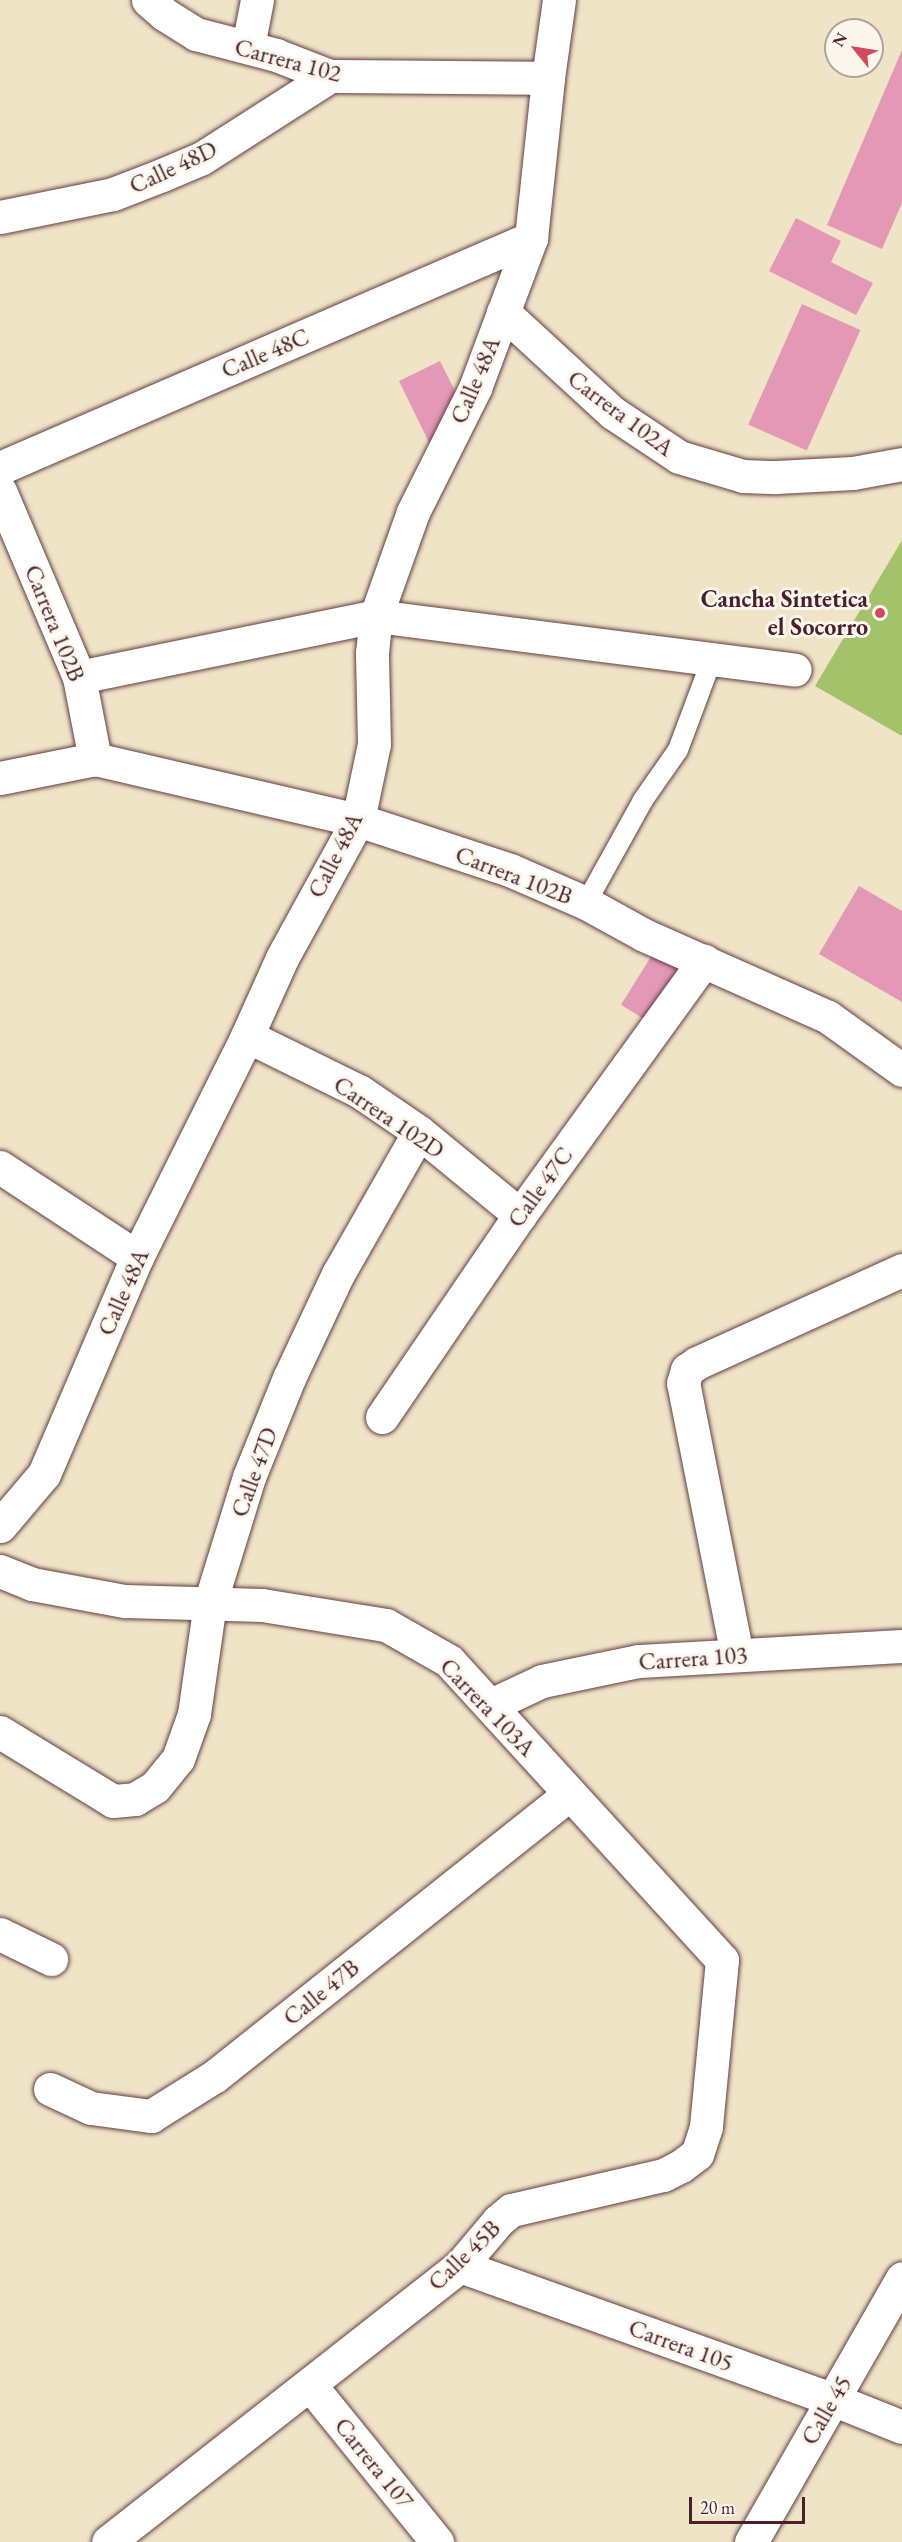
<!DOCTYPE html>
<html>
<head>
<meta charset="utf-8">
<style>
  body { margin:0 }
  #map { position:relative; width:902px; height:2542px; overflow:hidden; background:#f0e4c7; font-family:"EB Garamond",serif }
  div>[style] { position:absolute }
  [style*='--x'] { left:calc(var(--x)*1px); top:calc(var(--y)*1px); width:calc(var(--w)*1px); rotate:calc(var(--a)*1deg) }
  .green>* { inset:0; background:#a3c26a }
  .building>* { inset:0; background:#e398b6; transform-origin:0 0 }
  .roads { filter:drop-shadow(0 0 2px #633d42) drop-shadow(0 0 2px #633d42) }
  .lane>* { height:20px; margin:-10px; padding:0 10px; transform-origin:10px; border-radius:10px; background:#fff }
  .street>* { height:33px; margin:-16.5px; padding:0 16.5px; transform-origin:16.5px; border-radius:16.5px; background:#fff }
  .dots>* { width:16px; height:16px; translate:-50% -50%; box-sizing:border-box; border:3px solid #fbf7ec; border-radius:50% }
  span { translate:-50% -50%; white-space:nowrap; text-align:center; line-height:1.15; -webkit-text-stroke:6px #fbf7ec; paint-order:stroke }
  .street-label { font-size:24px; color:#4a1f2b }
  .poi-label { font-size:24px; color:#4a1f2b; font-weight:700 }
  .right { translate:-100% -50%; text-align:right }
  .north { position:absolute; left:824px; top:18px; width:60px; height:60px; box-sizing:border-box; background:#fbf7ec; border:2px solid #b4a19f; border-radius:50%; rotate:300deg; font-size:16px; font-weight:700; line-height:24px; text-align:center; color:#4a1f2b }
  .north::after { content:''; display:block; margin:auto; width:21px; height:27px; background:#d1495b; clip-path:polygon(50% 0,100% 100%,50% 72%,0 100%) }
  .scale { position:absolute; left:689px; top:2497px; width:116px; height:27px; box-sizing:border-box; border:3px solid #4a1f2b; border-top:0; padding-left:8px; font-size:18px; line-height:21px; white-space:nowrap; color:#4a1f2b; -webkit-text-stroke:4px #fbf7ec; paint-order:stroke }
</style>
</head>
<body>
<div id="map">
  <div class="green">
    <div style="clip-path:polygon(902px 540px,902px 736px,815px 686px)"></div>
  </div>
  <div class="building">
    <div style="clip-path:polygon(902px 50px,902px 203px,882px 249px,827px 225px)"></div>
    <div style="clip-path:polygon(796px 218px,841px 241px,831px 262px,873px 283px,856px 315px,769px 271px)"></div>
    <div style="left:802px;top:304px;width:64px;height:132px;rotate:24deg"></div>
    <div style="clip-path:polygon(440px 361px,461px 403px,438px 461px,399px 381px)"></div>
    <div style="clip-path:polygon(859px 886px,902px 911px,902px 1002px,819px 954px)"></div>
    <div style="left:657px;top:947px;width:39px;height:68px;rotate:32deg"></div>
  </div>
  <div class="roads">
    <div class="lane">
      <div style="--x:586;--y:903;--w:118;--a:-61"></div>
      <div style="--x:643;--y:800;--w:61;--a:-55"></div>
      <div style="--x:678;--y:750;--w:97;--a:-69.5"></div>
    </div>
    <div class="street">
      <div style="--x:148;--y:0;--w:21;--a:41"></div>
      <div style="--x:164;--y:14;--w:38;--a:32"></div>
      <div style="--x:196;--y:34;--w:83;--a:14.7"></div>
      <div style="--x:276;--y:55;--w:58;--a:21.3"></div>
      <div style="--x:330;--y:76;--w:218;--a:0.5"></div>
      <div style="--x:248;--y:46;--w:47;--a:-78.9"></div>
      <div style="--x:0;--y:217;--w:115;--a:-11.5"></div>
      <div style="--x:113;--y:194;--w:53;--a:-21.2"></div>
      <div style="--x:162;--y:175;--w:43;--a:-23"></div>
      <div style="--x:202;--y:158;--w:152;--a:-32.6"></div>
      <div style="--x:503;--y:312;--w:149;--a:42.6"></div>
      <div style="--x:613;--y:413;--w:79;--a:33.7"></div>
      <div style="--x:679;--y:457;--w:67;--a:16.5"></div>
      <div style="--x:743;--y:476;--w:33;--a:2"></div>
      <div style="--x:776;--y:477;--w:77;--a:-3"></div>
      <div style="--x:853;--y:473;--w:50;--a:-10.4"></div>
      <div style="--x:0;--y:468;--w:579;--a:-23.42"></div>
      <div style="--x:0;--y:491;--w:202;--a:67"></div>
      <div style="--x:79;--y:677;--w:84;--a:79"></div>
      <div style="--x:79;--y:677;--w:303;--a:-11.6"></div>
      <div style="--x:376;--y:616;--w:422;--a:7.3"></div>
      <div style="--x:0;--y:778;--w:97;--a:-11.3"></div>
      <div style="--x:95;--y:759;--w:270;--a:13.1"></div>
      <div style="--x:358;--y:820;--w:160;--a:18.2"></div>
      <div style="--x:510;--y:870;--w:83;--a:23.5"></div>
      <div style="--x:586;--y:903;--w:66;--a:28.9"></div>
      <div style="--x:644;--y:935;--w:201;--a:24"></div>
      <div style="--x:828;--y:1017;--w:91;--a:35.6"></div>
      <div style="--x:247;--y:1036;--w:125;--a:26.2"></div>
      <div style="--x:359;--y:1091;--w:73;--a:34.3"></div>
      <div style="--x:419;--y:1132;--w:131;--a:39.4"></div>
      <div style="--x:0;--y:1167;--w:164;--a:33.3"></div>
      <div style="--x:382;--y:1417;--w:245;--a:-55.7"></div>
      <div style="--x:520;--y:1215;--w:314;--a:-54.1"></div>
      <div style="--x:0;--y:1526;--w:68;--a:-49.8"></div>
      <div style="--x:44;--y:1474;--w:236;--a:-66.8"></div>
      <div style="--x:137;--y:1257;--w:247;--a:-63.5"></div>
      <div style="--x:247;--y:1036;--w:85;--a:-65.8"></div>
      <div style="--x:282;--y:958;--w:158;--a:-61.2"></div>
      <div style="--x:358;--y:820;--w:78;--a:-78.1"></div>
      <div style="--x:374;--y:744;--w:91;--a:-91.3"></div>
      <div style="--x:372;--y:653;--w:37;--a:-84"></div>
      <div style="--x:376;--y:616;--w:110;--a:-70.4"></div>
      <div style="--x:413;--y:512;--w:139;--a:-63.4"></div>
      <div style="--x:475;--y:388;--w:160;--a:-69.5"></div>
      <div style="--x:531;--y:238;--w:161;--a:-83.9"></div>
      <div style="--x:548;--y:78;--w:79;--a:-82"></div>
      <div style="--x:0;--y:1571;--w:35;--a:22"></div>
      <div style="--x:32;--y:1584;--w:95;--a:10.4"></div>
      <div style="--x:125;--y:1601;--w:137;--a:1.7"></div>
      <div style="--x:262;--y:1605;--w:126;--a:9.2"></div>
      <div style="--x:386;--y:1625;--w:73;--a:29.7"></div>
      <div style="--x:449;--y:1661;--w:405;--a:47.6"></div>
      <div style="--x:722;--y:1960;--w:168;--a:95.5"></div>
      <div style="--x:706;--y:2127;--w:28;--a:108"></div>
      <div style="--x:697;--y:2154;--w:20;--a:143"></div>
      <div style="--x:681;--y:2166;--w:20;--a:153"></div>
      <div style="--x:663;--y:2175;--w:156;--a:167"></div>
      <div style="--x:511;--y:2210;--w:17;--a:140"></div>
      <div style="--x:498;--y:2221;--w:59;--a:130.2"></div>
      <div style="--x:460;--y:2266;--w:447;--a:141.9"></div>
      <div style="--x:737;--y:1655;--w:277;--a:-101.2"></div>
      <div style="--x:683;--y:1383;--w:14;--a:-73"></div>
      <div style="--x:687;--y:1370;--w:12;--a:-35"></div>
      <div style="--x:697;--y:1363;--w:225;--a:-24.4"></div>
      <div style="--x:491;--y:1705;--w:56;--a:-25.2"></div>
      <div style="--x:542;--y:1681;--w:99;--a:-11.7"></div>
      <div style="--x:639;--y:1661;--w:263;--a:-3.3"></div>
      <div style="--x:0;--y:1732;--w:132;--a:31.4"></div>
      <div style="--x:113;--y:1801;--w:22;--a:-5"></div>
      <div style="--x:135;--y:1799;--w:23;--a:-31"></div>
      <div style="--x:155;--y:1787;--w:36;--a:-51"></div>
      <div style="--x:178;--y:1759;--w:48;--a:-70.4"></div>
      <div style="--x:194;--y:1714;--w:112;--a:-81.8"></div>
      <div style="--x:210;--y:1603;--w:132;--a:-72.8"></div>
      <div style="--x:249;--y:1477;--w:107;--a:-68"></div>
      <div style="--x:289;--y:1378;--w:115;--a:-64.8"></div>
      <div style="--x:338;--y:1274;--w:163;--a:-60.3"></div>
      <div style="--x:0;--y:1934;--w:57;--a:26.1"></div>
      <div style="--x:50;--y:2089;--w:45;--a:24.9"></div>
      <div style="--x:91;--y:2108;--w:61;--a:7.6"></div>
      <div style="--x:151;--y:2116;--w:75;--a:-32"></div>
      <div style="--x:215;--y:2076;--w:453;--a:-38.5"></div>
      <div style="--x:460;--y:2266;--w:395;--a:19.7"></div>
      <div style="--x:832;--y:2399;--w:75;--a:21.8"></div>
      <div style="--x:310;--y:2385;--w:202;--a:51"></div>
      <div style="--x:751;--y:2542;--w:304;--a:-60.2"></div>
    </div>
  </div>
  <div class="dots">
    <div style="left:880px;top:613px;background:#d1495b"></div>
  </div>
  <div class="street-label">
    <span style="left:288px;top:60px;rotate:15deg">Carrera 102</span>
    <span style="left:173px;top:167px;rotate:-25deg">Calle 48D</span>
    <span style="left:265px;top:353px;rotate:-23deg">Calle 48C</span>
    <span style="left:475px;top:380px;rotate:-67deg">Calle 48A</span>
    <span style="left:621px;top:413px;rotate:37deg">Carrera 102A</span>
    <span style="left:55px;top:623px;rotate:68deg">Carrera 102B</span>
    <span style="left:335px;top:855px;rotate:-63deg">Calle 48A</span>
    <span style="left:514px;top:875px;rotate:21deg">Carrera 102B</span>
    <span style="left:389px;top:1117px;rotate:34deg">Carrera 102D</span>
    <span style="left:540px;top:1187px;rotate:-54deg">Calle 47C</span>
    <span style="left:123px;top:1292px;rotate:-66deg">Calle 48A</span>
    <span style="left:254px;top:1472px;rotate:-70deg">Calle 47D</span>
    <span style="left:693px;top:1658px;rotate:-4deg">Carrera 103</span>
    <span style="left:488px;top:1707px;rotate:46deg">Carrera 103A</span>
    <span style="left:321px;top:1992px;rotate:-39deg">Calle 47B</span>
    <span style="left:464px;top:2255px;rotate:-44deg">Calle 45B</span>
    <span style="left:681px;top:2345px;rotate:20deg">Carrera 105</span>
    <span style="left:826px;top:2410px;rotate:-60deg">Calle 45</span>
    <span style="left:374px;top:2463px;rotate:51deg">Carrera 107</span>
  </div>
  <div class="poi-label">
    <span class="right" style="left:868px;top:613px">Cancha Sintetica<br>el Socorro</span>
  </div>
  <div class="north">N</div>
  <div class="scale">20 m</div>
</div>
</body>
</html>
